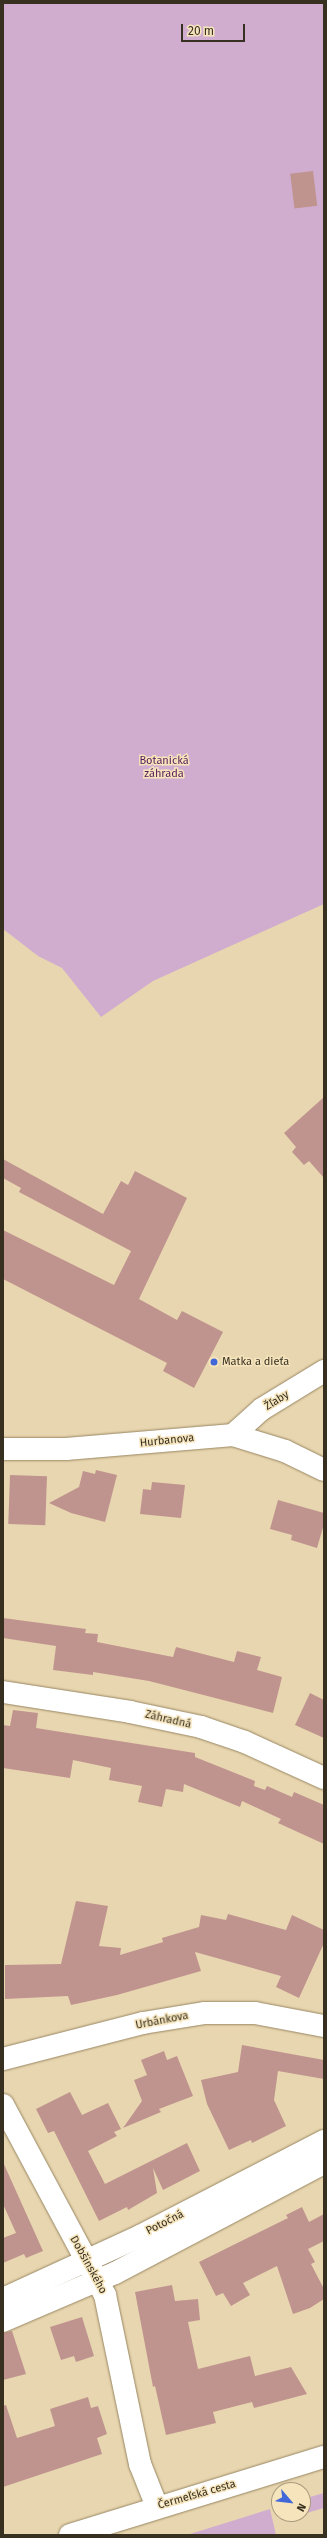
<!DOCTYPE html>
<html>
<head>
<meta charset="utf-8">
<style>
  body { margin:0 }
  #map { position:relative; width:327px; height:2538px; overflow:hidden; background:#e8d6b0; font-family:"Fira Sans",sans-serif }
  div>[style] { position:absolute }
  [style*='--x'] { left:calc(var(--x)*1px); top:calc(var(--y)*1px); width:calc(var(--w)*1px); rotate:calc(var(--a)*1deg) }
  .green>* { inset:0; background:#d0adcf }
  .building>* { inset:0; background:#c0948e; transform-origin:0 0 }
  .roads { filter:drop-shadow(0 0 1px #988763) drop-shadow(0 0 1px #988763) }
  .minor>* { height:22px; margin:-11px; padding:0 11px; transform-origin:11px; border-radius:11px; background:#fff }
  .secondary>* { height:22px; margin:-11px; padding:0 11px; transform-origin:11px; border-radius:11px; background:#fff }
  .dots>* { width:11px; height:11px; translate:-50% -50%; box-sizing:border-box; border:2px solid #f5e4bc; border-radius:50% }
  span { translate:-50% -50%; white-space:nowrap; text-align:center; line-height:1.15; -webkit-text-stroke:3px #f5e4bc; paint-order:stroke }
  .park-label { font-size:11px; color:#581b5a }
  .poi-label { font-size:11px; color:#373021 }
  .left { translate:0 -50%; text-align:left }
  .street-label { font-size:11px; color:#373021 }
  .frame { position:absolute; inset:0; border:4px solid #373021; pointer-events:none }
  .north { position:absolute; left:271px; top:2482px; width:40px; height:40px; box-sizing:border-box; background:#f5e4bc; border:1px solid #a99c7e; border-radius:50%; rotate:118deg; font-size:11px; font-weight:700; line-height:16px; text-align:center; color:#373021 }
  .north::after { content:''; display:block; margin:auto; width:14px; height:18px; background:#4267d9; clip-path:polygon(50% 0,100% 100%,50% 72%,0 100%) }
  .scale { position:absolute; left:181px; top:24px; width:64px; height:18px; box-sizing:border-box; border:2px solid #373021; border-top:0; padding-left:5px; font-size:12px; line-height:14px; white-space:nowrap; color:#373021; -webkit-text-stroke:3px #f5e4bc; paint-order:stroke }
</style>
</head>
<body>
<div id="map">
  <div class="green">
    <div style="clip-path:polygon(3px 3px,324px 3px,324px 904px,153px 981px,101px 1017px,62px 968px,38px 956px,3px 929px)"></div>
    <div style="clip-path:polygon(324px 2493px,324px 2508px,303px 2514px,303px 2499px)"></div>
    <div style="clip-path:polygon(270px 2509px,276px 2535px,190px 2535px,190px 2534px)"></div>
  </div>
  <div class="building">
    <div style="left:313px;top:171px;width:35px;height:23px;rotate:83deg"></div>
    <div style="clip-path:polygon(324px 1097px,324px 1178px,309px 1161px,304px 1165px,292px 1152px,296px 1147px,284px 1133px)"></div>
    <div style="clip-path:polygon(3px 1159px,103px 1214px,121px 1181px,128px 1185px,135px 1171px,187px 1198px,139px 1299px,177px 1320px,182px 1311px,223px 1332px,194px 1388px,163px 1371px,167px 1363px,3px 1279px,3px 1230px,114px 1285px,131px 1251px,19px 1192px,21px 1188px,3px 1178px)"></div>
    <div style="clip-path:polygon(96px 1470px,117px 1475px,105px 1522px,71px 1513px,49px 1503px,79px 1487px,83px 1471px,95px 1474px)"></div>
    <div style="left:10px;top:1475px;width:37px;height:49px;rotate:2deg"></div>
    <div style="clip-path:polygon(152px 1482px,185px 1485px,181px 1518px,140px 1514px,143px 1489px,151px 1490px)"></div>
    <div style="clip-path:polygon(278px 1500px,324px 1513px,324px 1524px,317px 1548px,291px 1540px,292px 1535px,270px 1529px)"></div>
    <div style="clip-path:polygon(3px 1618px,86px 1629px,85px 1633px,98px 1634px,97px 1642px,173px 1657px,176px 1647px,234px 1662px,237px 1651px,261px 1657px,257px 1670px,282px 1677px,273px 1713px,149px 1681px,93px 1672px,93px 1675px,53px 1670px,56px 1646px,3px 1638px)"></div>
    <div style="clip-path:polygon(310px 1693px,324px 1700px,324px 1738px,295px 1725px)"></div>
    <div style="clip-path:polygon(13px 1710px,38px 1713px,36px 1728px,195px 1753px,195px 1757px,255px 1781px,254px 1786px,265px 1790px,267px 1786px,292px 1797px,294px 1792px,324px 1805px,324px 1844px,278px 1823px,281px 1819px,242px 1801px,240px 1807px,184px 1784px,183px 1792px,166px 1789px,162px 1807px,138px 1802px,142px 1786px,109px 1780px,111px 1768px,73px 1760px,70px 1778px,3px 1768px,3px 1725px,10px 1726px)"></div>
    <div style="clip-path:polygon(76px 1901px,108px 1906px,99px 1946px,121px 1948px,120px 1955px,163px 1942px,162px 1938px,199px 1927px,201px 1915px,226px 1920px,228px 1914px,286px 1930px,292px 1915px,324px 1930px,324px 1943px,299px 1998px,276px 1987px,281px 1976px,195px 1952px,201px 1971px,117px 1995px,71px 2005px,68px 1996px,5px 1999px,5px 1965px,61px 1964px)"></div>
    <div style="clip-path:polygon(242px 2045px,324px 2060px,324px 2079px,278px 2071px,274px 2100px,286px 2126px,252px 2143px,251px 2140px,229px 2150px,207px 2104px,201px 2080px,238px 2072px)"></div>
    <div style="clip-path:polygon(164px 2051px,167px 2060px,177px 2056px,193px 2096px,159px 2109px,161px 2112px,123px 2128px,142px 2101px,134px 2080px,147px 2075px,141px 2060px)"></div>
    <div style="clip-path:polygon(70px 2092px,82px 2115px,108px 2103px,121px 2129px,114px 2132px,117px 2136px,88px 2151px,105px 2184px,187px 2143px,200px 2171px,163px 2190px,153px 2168px,157px 2193px,128px 2210px,127px 2207px,99px 2221px,54px 2131px,48px 2133px,36px 2109px)"></div>
    <div style="clip-path:polygon(3px 2162px,43px 2251px,26px 2258px,24px 2254px,3px 2263px,3px 2238px,16px 2233px,3px 2204px)"></div>
    <div style="clip-path:polygon(302px 2207px,309px 2222px,324px 2214px,324px 2241px,308px 2249px,315px 2262px,311px 2264px,324px 2289px,324px 2299px,310px 2308px,293px 2314px,277px 2266px,243px 2283px,250px 2295px,231px 2306px,223px 2293px,216px 2296px,199px 2262px,288px 2218px,286px 2215px)"></div>
    <div style="clip-path:polygon(172px 2285px,175px 2301px,198px 2299px,200px 2320px,188px 2322px,198px 2369px,250px 2356px,255px 2376px,291px 2367px,307px 2394px,254px 2408px,252px 2402px,213px 2412px,216px 2423px,166px 2435px,155px 2386px,153px 2387px,135px 2292px)"></div>
    <div style="clip-path:polygon(82px 2317px,94px 2356px,76px 2362px,74px 2356px,61px 2360px,50px 2327px)"></div>
    <div style="clip-path:polygon(12px 2331px,26px 2374px,3px 2380px,3px 2333px)"></div>
    <div style="clip-path:polygon(88px 2397px,91px 2408px,98px 2406px,107px 2434px,97px 2438px,102px 2454px,3px 2487px,3px 2406px,6px 2405px,17px 2438px,55px 2426px,50px 2409px)"></div>
  </div>
  <div class="roads">
    <div class="minor">
      <div style="--x:233;--y:1435;--w:39;--a:-42"></div>
      <div style="--x:262;--y:1409;--w:73;--a:-31.5"></div>
      <div style="--x:3;--y:1449;--w:63;--a:0"></div>
      <div style="--x:66;--y:1449;--w:168;--a:-4.8"></div>
      <div style="--x:233;--y:1435;--w:54;--a:17.1"></div>
      <div style="--x:285;--y:1451;--w:43;--a:26"></div>
      <div style="--x:3;--y:1692;--w:129;--a:8.9"></div>
      <div style="--x:130;--y:1712;--w:73;--a:11.9"></div>
      <div style="--x:201;--y:1727;--w:46;--a:18.8"></div>
      <div style="--x:245;--y:1742;--w:87;--a:24.5"></div>
      <div style="--x:3;--y:2059;--w:145;--a:-14.4"></div>
      <div style="--x:143;--y:2023;--w:63;--a:-9.2"></div>
      <div style="--x:205;--y:2013;--w:50;--a:0"></div>
      <div style="--x:255;--y:2013;--w:70;--a:10.7"></div>
      <div style="--x:3;--y:2105;--w:216;--a:61.8"></div>
      <div style="--x:105;--y:2295;--w:173;--a:78.3"></div>
      <div style="--x:140;--y:2464;--w:46;--a:68.4"></div>
      <div style="--x:3;--y:2299;--w:151;--a:-24.7"></div>
      <div style="--x:140;--y:2236;--w:207;--a:-27.3"></div>
      <div style="--x:3;--y:2321;--w:122;--a:-23.2"></div>
      <div style="--x:115;--y:2273;--w:236;--a:-27.8"></div>
    </div>
    <div class="secondary">
      <div style="--x:70;--y:2535;--w:266;--a:-17.1"></div>
    </div>
  </div>
  <div class="dots">
    <div style="left:214px;top:1362px;background:#4267d9"></div>
  </div>
  <div class="park-label">
    <span style="left:164px;top:768px">Botanická<br>záhrada</span>
  </div>
  <div class="poi-label">
    <span class="left" style="left:222px;top:1362px">Matka a dieťa</span>
  </div>
  <div class="street-label">
    <span style="left:277px;top:1401px;rotate:-32deg">Žľaby</span>
    <span style="left:167px;top:1441px;rotate:-6deg">Hurbanova</span>
    <span style="left:168px;top:1720px;rotate:13deg">Záhradná</span>
    <span style="left:162px;top:2021px;rotate:-11deg">Urbánkova</span>
    <span style="left:165px;top:2223px;rotate:-27deg">Potočná</span>
    <span style="left:88px;top:2265px;rotate:61deg">Dobšinského</span>
    <span style="left:197px;top:2495px;rotate:-16deg">Čermeľská cesta</span>
  </div>
  <div class="frame"></div>
  <div class="north">N</div>
  <div class="scale">20 m</div>
</div>
</body>
</html>
